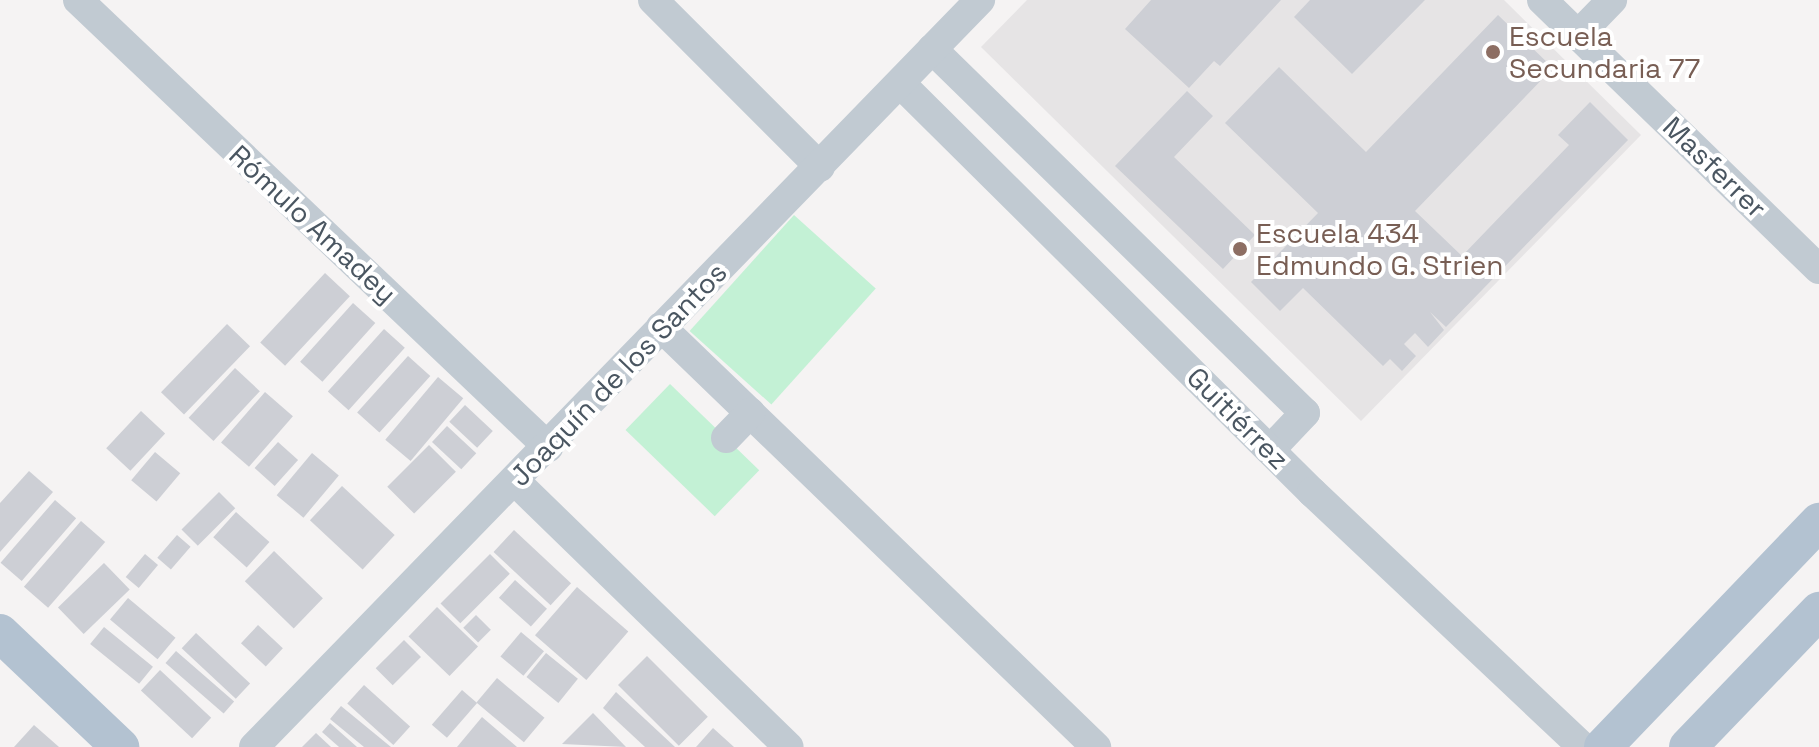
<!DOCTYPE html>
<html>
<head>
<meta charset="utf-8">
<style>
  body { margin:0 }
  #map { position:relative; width:1819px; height:747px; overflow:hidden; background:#f5f3f3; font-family:"Space Grotesk",sans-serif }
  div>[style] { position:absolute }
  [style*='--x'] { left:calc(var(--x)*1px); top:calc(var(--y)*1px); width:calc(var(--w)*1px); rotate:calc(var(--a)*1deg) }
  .education>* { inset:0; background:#e6e4e5 }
  .green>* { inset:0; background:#c3f1d5; transform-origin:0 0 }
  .building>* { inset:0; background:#cdcfd5; transform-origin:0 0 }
  .minor>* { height:30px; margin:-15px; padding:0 15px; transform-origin:15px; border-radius:15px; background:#c1cad2 }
  .major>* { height:38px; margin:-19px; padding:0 19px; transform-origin:19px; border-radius:19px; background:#b3c2d1 }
  .dots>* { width:22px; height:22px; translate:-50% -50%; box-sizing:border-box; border:4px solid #fff; border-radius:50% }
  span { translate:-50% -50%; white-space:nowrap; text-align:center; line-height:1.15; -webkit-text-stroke:8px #fff; paint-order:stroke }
  .education-label { font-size:28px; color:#785e54 }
  .left { translate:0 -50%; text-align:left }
  .street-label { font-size:28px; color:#4a5661 }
</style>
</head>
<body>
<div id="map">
  <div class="education">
    <div style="clip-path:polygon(1027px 0,1504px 0,1641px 135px,1361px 421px,981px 47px)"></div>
  </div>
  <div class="green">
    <div style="left:794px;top:215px;width:110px;height:156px;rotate:42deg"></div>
    <div style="left:670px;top:384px;width:124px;height:64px;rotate:44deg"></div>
  </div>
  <div class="building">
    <div style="clip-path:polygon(1151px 0,1281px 0,1220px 66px,1214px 61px,1189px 88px,1125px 29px)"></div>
    <div style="clip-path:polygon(1310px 0,1425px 0,1352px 74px,1294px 17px)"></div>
    <div style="clip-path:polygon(1498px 15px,1553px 68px,1415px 211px,1462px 256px,1569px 145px,1558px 135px,1590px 102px,1628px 140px,1446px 327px,1430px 312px,1444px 330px,1428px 347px,1415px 333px,1404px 344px,1416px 356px,1402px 371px,1390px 359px,1383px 366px,1303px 288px,1280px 311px,1251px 282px,1318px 213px,1225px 123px,1279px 67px,1366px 152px)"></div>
    <div style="clip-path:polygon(1187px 91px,1213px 116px,1174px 157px,1255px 235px,1223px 269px,1115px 166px)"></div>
    <div style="left:325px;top:273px;width:34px;height:95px;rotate:43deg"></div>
    <div style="left:353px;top:303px;width:30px;height:79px;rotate:42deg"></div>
    <div style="left:227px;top:324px;width:32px;height:95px;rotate:44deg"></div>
    <div style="left:384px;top:329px;width:28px;height:84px;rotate:42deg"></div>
    <div style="left:408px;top:356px;width:30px;height:76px;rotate:42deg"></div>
    <div style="left:235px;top:368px;width:34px;height:68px;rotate:43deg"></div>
    <div style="left:438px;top:377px;width:33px;height:82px;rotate:40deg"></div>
    <div style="left:265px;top:392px;width:37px;height:67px;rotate:41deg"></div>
    <div style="left:465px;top:405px;width:38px;height:23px;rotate:43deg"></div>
    <div style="left:141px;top:411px;width:33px;height:51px;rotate:43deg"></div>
    <div style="left:447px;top:426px;width:40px;height:22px;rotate:43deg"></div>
    <div style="left:278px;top:442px;width:27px;height:35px;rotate:42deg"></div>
    <div style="left:429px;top:445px;width:38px;height:59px;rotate:45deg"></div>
    <div style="left:155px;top:452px;width:33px;height:37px;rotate:40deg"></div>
    <div style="left:312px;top:453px;width:35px;height:55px;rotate:40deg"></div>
    <div style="clip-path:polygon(29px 471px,53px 492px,0 552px,0 503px)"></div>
    <div style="left:342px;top:486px;width:72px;height:47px;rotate:43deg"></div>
    <div style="left:219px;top:492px;width:23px;height:53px;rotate:45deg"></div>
    <div style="left:55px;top:500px;width:28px;height:83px;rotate:41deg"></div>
    <div style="left:236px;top:512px;width:45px;height:34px;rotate:42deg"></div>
    <div style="left:81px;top:521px;width:32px;height:87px;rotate:41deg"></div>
    <div style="left:514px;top:530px;width:78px;height:30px;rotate:43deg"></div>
    <div style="left:177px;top:535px;width:18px;height:30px;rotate:41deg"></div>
    <div style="left:274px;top:551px;width:68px;height:42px;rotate:44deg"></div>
    <div style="left:145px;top:554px;width:17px;height:30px;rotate:40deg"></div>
    <div style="left:490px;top:554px;width:28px;height:70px;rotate:45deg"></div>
    <div style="left:104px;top:563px;width:37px;height:64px;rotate:46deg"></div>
    <div style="left:515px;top:580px;width:43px;height:24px;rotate:42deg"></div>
    <div style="left:577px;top:587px;width:68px;height:64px;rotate:41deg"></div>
    <div style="left:128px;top:598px;width:62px;height:28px;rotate:40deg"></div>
    <div style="left:437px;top:607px;width:57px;height:41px;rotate:44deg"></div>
    <div style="left:476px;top:615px;width:21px;height:18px;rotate:45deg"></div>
    <div style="left:258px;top:625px;width:34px;height:25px;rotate:43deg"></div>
    <div style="left:104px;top:627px;width:63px;height:22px;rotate:39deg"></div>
    <div style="left:521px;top:632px;width:30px;height:32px;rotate:40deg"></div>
    <div style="left:196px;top:633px;width:74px;height:21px;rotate:43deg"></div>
    <div style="left:404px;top:640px;width:24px;height:40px;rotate:45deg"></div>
    <div style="left:176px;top:651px;width:77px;height:16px;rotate:41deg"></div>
    <div style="left:546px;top:653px;width:41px;height:31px;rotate:39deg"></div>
    <div style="left:647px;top:656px;width:86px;height:41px;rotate:45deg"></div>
    <div style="left:160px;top:670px;width:70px;height:28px;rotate:43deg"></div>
    <div style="left:497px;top:678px;width:62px;height:32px;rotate:40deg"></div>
    <div style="left:364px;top:685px;width:62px;height:25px;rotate:42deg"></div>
    <div style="left:462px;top:690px;width:20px;height:46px;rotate:41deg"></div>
    <div style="clip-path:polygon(616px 692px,675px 747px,645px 747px,603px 708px)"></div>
    <div style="clip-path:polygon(341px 706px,391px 747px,364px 747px,330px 719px)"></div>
    <div style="clip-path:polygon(593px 713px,626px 747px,562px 744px)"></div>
    <div style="clip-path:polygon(482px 717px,517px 747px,457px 747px)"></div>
    <div style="clip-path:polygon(330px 723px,357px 747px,339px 747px,322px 732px)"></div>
    <div style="clip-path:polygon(34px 725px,59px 747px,14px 747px)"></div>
    <div style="clip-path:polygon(713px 728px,734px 747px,696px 747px)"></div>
    <div style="clip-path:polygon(316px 733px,331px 747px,302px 747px)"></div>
  </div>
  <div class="minor">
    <div style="--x:78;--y:0;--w:649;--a:43.56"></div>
    <div style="--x:653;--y:0;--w:236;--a:45"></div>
    <div style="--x:1542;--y:0;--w:386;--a:44.2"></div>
    <div style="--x:1578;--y:35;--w:49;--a:-45.8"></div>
    <div style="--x:932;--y:49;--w:521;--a:44.3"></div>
    <div style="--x:1305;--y:413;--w:51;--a:133.4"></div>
    <div style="--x:900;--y:83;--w:581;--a:44.79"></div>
    <div style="--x:1312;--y:492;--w:372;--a:43.3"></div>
    <div style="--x:661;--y:327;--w:605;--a:43.99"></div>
    <div style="--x:726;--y:438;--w:35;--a:-46"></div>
    <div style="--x:514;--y:480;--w:383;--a:44.2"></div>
    <div style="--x:254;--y:747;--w:1042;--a:-45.82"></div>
  </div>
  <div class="major">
    <div style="--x:0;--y:633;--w:166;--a:43.5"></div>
    <div style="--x:1603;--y:747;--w:312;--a:-46.2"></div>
    <div style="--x:1688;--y:747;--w:189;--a:-46.1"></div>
  </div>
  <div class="dots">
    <div style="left:1493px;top:52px;background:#8d6e63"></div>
    <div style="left:1240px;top:249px;background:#8d6e63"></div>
  </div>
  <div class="education-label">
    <span class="left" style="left:1509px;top:52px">Escuela<br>Secundaria 77</span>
    <span class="left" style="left:1256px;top:249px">Escuela 434<br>Edmundo G. Strien</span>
  </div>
  <div class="street-label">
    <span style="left:1715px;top:167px;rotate:44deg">Masferrer</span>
    <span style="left:313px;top:224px;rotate:43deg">Rómulo Amadey</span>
    <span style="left:618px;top:374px;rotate:-46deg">Joaquín de los Santos</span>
    <span style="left:1238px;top:418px;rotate:45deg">Guitiérrez</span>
  </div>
</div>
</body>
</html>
